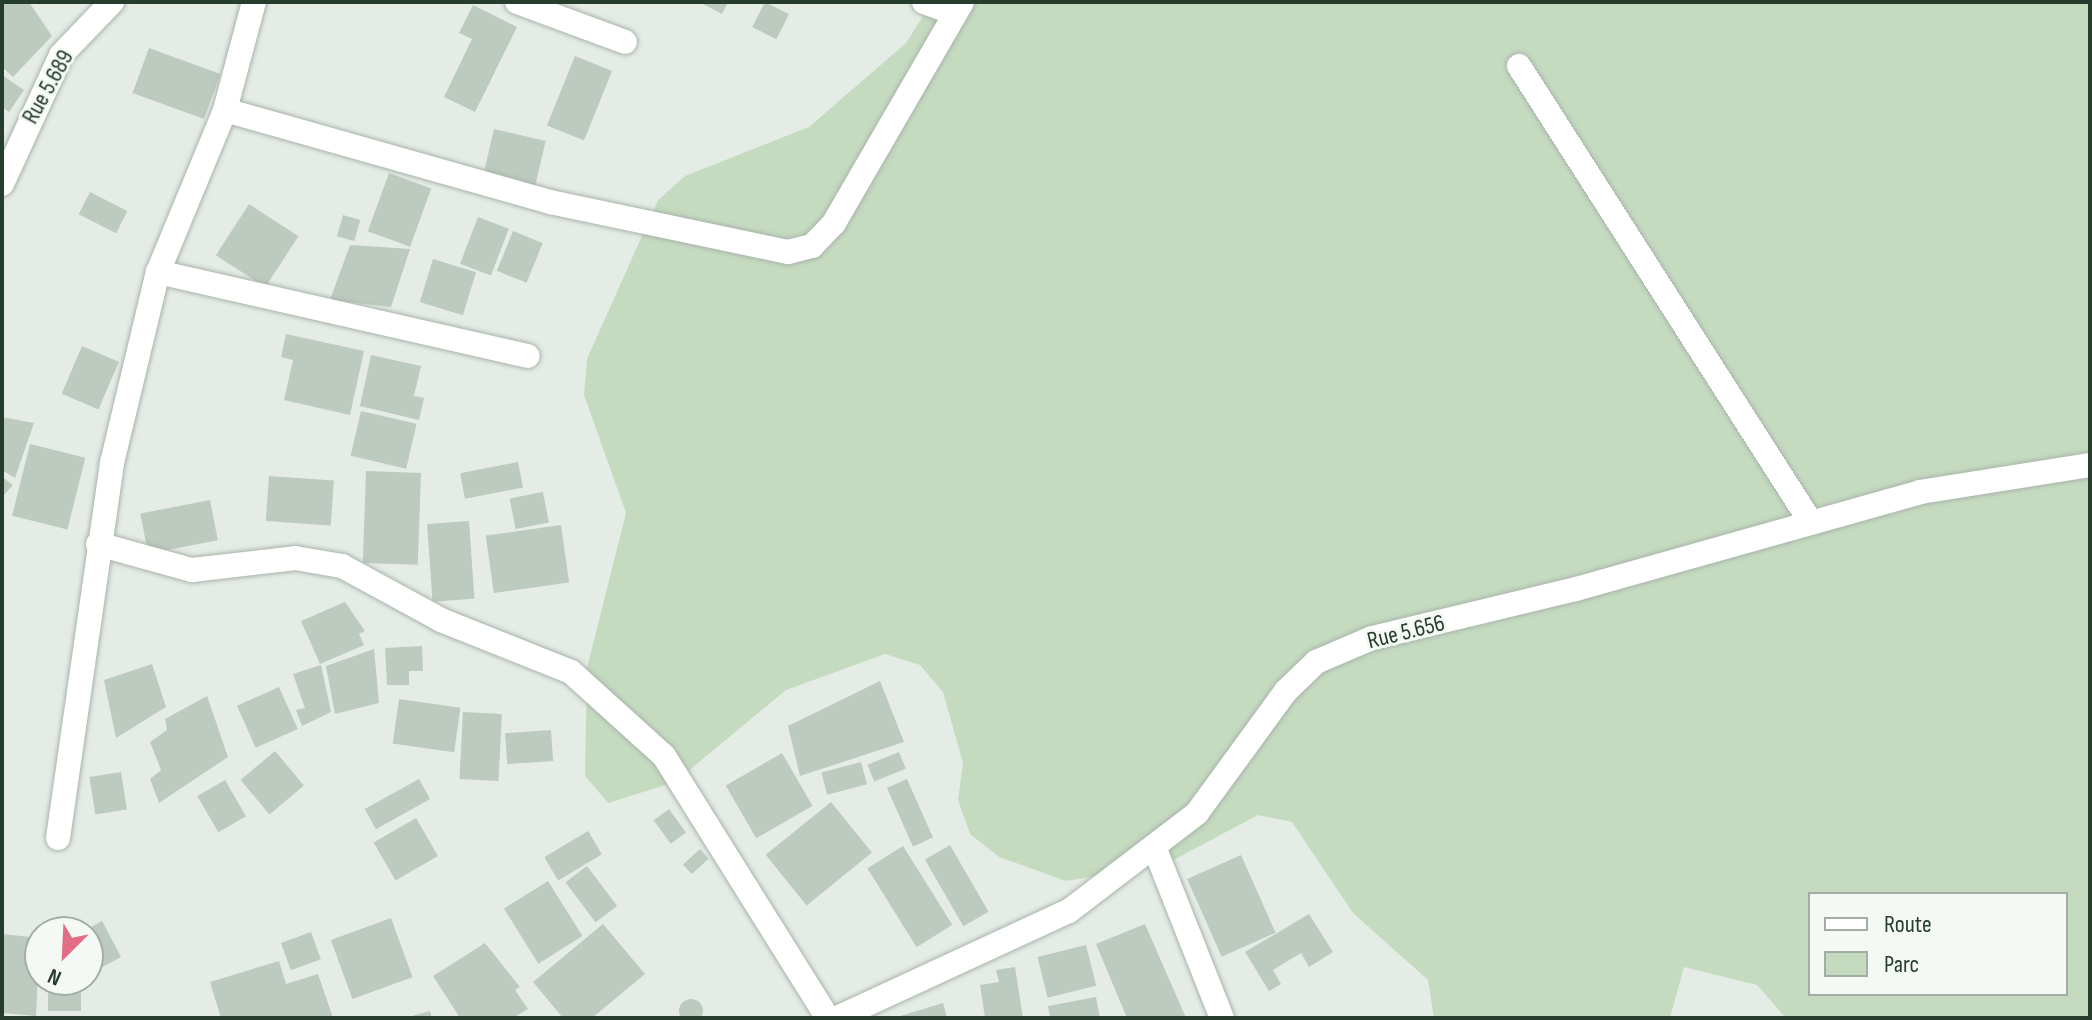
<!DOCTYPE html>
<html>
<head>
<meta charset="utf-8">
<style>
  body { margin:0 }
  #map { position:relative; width:2092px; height:1020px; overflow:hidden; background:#e5ece6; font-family:"Sofia Sans Condensed",sans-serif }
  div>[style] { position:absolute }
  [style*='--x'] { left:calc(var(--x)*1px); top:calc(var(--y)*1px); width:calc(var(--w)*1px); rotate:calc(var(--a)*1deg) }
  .green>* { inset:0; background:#c5dbc0 }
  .building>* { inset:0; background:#bdcabf; transform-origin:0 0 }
  .round { border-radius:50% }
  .roads { filter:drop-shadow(0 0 2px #a8b4aa) drop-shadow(0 0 2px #a8b4aa) }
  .street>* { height:24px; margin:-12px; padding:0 12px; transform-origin:12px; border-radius:12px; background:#fff }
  span { translate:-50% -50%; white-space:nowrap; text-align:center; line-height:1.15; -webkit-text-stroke:6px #f5f9f5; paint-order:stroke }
  .street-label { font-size:24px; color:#263c2c }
  .frame { position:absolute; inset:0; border:4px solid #263c2c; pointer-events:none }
  .legend { position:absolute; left:1808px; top:892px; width:260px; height:104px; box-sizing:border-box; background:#f5f9f5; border:2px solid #a2ada5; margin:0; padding:10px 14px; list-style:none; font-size:24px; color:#263c2c }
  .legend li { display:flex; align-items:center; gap:16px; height:40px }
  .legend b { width:40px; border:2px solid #a2ada5 }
  .north { position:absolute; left:24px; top:916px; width:80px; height:80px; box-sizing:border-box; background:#f5f9f5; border:2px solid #a2ada5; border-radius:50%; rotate:204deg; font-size:22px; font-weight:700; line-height:32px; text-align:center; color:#263c2c }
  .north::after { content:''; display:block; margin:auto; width:28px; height:36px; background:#e26d84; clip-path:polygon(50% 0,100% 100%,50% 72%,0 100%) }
</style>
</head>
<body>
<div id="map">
  <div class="green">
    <div style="clip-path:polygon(evenodd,932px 2px,2090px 2px,2090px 1018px,1786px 1018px,1757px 985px,1684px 967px,1670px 1018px,1434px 1018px,1428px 980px,1353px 913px,1292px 822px,1258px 815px,1166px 864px,1066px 881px,999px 857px,970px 834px,958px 800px,963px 763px,943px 692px,920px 665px,885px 654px,786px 690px,675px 782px,608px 803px,585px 776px,587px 668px,626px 513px,584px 395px,587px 359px,658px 200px,685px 176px,809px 127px,906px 43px,932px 2px,1810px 894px,2066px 894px,2066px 994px,1810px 994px,1810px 894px)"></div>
  </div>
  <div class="building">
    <div style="clip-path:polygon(2px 2px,29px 2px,52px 36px,13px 77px,2px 67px)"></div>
    <div style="clip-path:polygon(699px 2px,728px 2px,722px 14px)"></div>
    <div style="left:765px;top:2px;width:27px;height:28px;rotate:27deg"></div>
    <div style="clip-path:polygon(473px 5px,517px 27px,475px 112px,444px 97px,472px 39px,459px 33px)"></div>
    <div style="left:149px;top:48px;width:76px;height:48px;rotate:20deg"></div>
    <div style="left:575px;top:56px;width:40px;height:75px;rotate:22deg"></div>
    <div style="clip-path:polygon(2px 75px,24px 90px,9px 112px,2px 107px)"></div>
    <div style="left:494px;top:129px;width:53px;height:47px;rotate:13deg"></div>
    <div style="left:389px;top:173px;width:45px;height:62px;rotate:20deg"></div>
    <div style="left:90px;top:192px;width:42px;height:25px;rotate:27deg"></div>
    <div style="left:249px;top:204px;width:59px;height:61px;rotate:33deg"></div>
    <div style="left:343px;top:215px;width:18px;height:22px;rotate:16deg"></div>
    <div style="left:478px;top:217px;width:33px;height:50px;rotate:21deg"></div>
    <div style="left:513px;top:231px;width:32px;height:43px;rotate:22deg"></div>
    <div style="clip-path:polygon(350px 245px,410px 249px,391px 307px,330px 300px)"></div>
    <div style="left:433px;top:259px;width:45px;height:45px;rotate:17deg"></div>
    <div style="clip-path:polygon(286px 334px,364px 351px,350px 415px,284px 400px,293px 360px,281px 357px)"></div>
    <div style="left:82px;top:346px;width:40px;height:52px;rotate:23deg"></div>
    <div style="clip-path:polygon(371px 355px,421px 366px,414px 396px,424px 398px,419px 420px,360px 406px)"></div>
    <div style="left:361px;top:411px;width:57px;height:46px;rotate:13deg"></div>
    <div style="clip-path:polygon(2px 417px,34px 423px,15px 478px,2px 470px)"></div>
    <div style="left:30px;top:444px;width:57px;height:74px;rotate:14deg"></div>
    <div style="left:518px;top:462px;width:26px;height:59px;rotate:79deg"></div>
    <div style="left:366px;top:471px;width:55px;height:92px;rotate:2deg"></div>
    <div style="left:269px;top:476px;width:65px;height:45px;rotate:4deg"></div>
    <div style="clip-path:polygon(2px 477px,13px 485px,2px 497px)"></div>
    <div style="left:543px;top:492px;width:31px;height:34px;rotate:79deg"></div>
    <div style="left:210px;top:500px;width:41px;height:71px;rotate:79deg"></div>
    <div style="left:469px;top:521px;width:78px;height:42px;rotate:86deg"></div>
    <div style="left:561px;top:525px;width:58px;height:76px;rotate:82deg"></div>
    <div style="clip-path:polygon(345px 602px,365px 631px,359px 634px,364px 645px,320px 664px,301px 621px)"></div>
    <div style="clip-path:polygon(422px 646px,423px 671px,409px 671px,409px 685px,387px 685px,385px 648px)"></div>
    <div style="clip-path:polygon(374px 649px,379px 703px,335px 714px,326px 666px)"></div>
    <div style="clip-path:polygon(152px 664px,166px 707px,116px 738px,104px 680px)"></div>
    <div style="clip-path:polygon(321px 665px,331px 712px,302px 726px,296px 710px,305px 708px,293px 674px)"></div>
    <div style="clip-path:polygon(880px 681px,904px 742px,800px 776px,788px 726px)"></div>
    <div style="left:279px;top:687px;width:46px;height:46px;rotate:66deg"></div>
    <div style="clip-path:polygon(207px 696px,228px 757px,159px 803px,150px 779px,161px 770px,150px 742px,167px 730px,165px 719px)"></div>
    <div style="left:399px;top:699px;width:62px;height:45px;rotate:8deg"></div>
    <div style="left:463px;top:712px;width:39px;height:67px;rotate:3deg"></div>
    <div style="left:551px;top:730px;width:31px;height:46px;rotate:86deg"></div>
    <div style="left:275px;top:751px;width:45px;height:45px;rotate:50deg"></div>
    <div style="left:899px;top:752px;width:18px;height:34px;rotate:68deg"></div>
    <div style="left:782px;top:753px;width:61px;height:65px;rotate:60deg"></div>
    <div style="left:861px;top:762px;width:23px;height:41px;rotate:75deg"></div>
    <div style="left:121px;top:772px;width:38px;height:32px;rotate:81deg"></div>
    <div style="left:419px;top:779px;width:23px;height:62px;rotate:61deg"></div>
    <div style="left:907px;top:779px;width:64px;height:22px;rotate:66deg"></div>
    <div style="left:225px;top:780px;width:42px;height:32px;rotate:60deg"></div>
    <div style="left:831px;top:802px;width:65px;height:84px;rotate:51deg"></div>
    <div style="left:669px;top:809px;width:29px;height:19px;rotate:54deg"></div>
    <div style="left:416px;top:818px;width:44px;height:49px;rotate:60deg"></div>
    <div style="left:588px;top:831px;width:27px;height:51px;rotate:59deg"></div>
    <div style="left:950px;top:845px;width:77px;height:29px;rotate:60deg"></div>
    <div style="left:903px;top:846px;width:93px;height:42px;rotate:58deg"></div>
    <div style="left:700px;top:849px;width:13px;height:23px;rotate:48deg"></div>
    <div style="left:1241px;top:855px;width:85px;height:59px;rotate:66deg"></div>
    <div style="left:587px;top:866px;width:50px;height:27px;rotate:53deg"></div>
    <div style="left:548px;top:881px;width:65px;height:52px;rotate:58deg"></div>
    <div style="clip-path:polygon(1309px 914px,1333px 952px,1309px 967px,1301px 953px,1273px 970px,1281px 984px,1269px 991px,1245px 952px)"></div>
    <div style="left:391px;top:918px;width:63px;height:64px;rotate:70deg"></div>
    <div style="clip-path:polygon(102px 921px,121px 957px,95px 971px,88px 932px,82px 932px)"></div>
    <div style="clip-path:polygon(603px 924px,645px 974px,592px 1018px,563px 1018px,533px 982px)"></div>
    <div style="clip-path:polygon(1145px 924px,1186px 1018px,1127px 1018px,1096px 944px)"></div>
    <div style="left:311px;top:932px;width:29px;height:32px;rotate:70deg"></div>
    <div style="clip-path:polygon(2px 934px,40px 938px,36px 1016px,2px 1013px)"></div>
    <div style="clip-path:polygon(485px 943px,520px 987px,515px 990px,528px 1009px,513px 1018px,460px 1018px,433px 976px)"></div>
    <div style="left:1086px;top:945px;width:42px;height:50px;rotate:76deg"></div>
    <div style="clip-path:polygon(279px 961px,286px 984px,318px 974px,333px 1018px,221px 1018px,210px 982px)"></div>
    <div style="clip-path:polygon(1015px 967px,1023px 1018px,985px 1018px,980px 985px,999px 982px,996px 970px)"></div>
    <div style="left:48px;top:980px;width:33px;height:31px"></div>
    <div style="clip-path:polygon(1096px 997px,1100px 1018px,1050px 1018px,1048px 1006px)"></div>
    <div class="round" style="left:679px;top:999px;width:24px;height:24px"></div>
    <div style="clip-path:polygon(943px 1003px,947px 1018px,897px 1018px,897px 1017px)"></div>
    <div style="clip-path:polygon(430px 1011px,432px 1018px,409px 1018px,408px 1017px)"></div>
  </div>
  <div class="roads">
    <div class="street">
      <div style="--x:517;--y:2;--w:115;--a:20.3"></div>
      <div style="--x:924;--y:2;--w:30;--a:20"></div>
      <div style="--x:1519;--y:66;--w:540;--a:57.4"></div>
      <div style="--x:225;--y:110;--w:338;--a:15.8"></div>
      <div style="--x:550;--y:202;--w:243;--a:11.9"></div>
      <div style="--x:788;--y:252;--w:25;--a:-14"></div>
      <div style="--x:812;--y:246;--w:32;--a:-46"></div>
      <div style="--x:834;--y:223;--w:255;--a:-59.9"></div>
      <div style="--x:2;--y:184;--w:142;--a:-65.4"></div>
      <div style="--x:61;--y:55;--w:74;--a:-46.1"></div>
      <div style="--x:158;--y:272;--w:379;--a:12.8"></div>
      <div style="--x:98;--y:544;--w:98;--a:15.5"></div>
      <div style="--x:192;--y:570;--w:104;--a:-6.6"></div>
      <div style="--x:295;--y:558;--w:48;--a:9.7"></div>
      <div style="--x:342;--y:566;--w:113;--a:28.6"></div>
      <div style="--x:441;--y:620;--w:140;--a:21.8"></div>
      <div style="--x:571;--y:672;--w:125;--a:42.1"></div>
      <div style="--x:664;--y:756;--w:309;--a:58"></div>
      <div style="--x:58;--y:838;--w:379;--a:-81.8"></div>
      <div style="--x:112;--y:463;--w:196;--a:-76.5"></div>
      <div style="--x:158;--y:272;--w:175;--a:-67.5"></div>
      <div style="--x:225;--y:110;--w:112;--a:-75"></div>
      <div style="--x:1155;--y:849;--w:182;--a:68.4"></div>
      <div style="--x:837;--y:1018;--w:255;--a:-24.8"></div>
      <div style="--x:1069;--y:911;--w:161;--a:-37.4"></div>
      <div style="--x:1197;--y:813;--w:151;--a:-53.9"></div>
      <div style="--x:1286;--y:691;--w:42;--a:-44"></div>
      <div style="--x:1316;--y:662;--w:61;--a:-23.2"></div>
      <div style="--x:1372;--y:638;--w:210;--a:-13.5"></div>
      <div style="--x:1576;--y:589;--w:357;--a:-15.7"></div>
      <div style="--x:1920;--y:492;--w:172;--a:-9"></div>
    </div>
  </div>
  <div class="street-label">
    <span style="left:48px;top:87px;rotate:-61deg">Rue 5.689</span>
    <span style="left:1406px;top:632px;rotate:-14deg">Rue 5.656</span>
  </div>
  <div class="frame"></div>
  <ul class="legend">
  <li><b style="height:10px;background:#fff"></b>Route</li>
  <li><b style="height:22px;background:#c5dbc0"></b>Parc</li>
  </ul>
  <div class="north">N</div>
</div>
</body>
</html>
